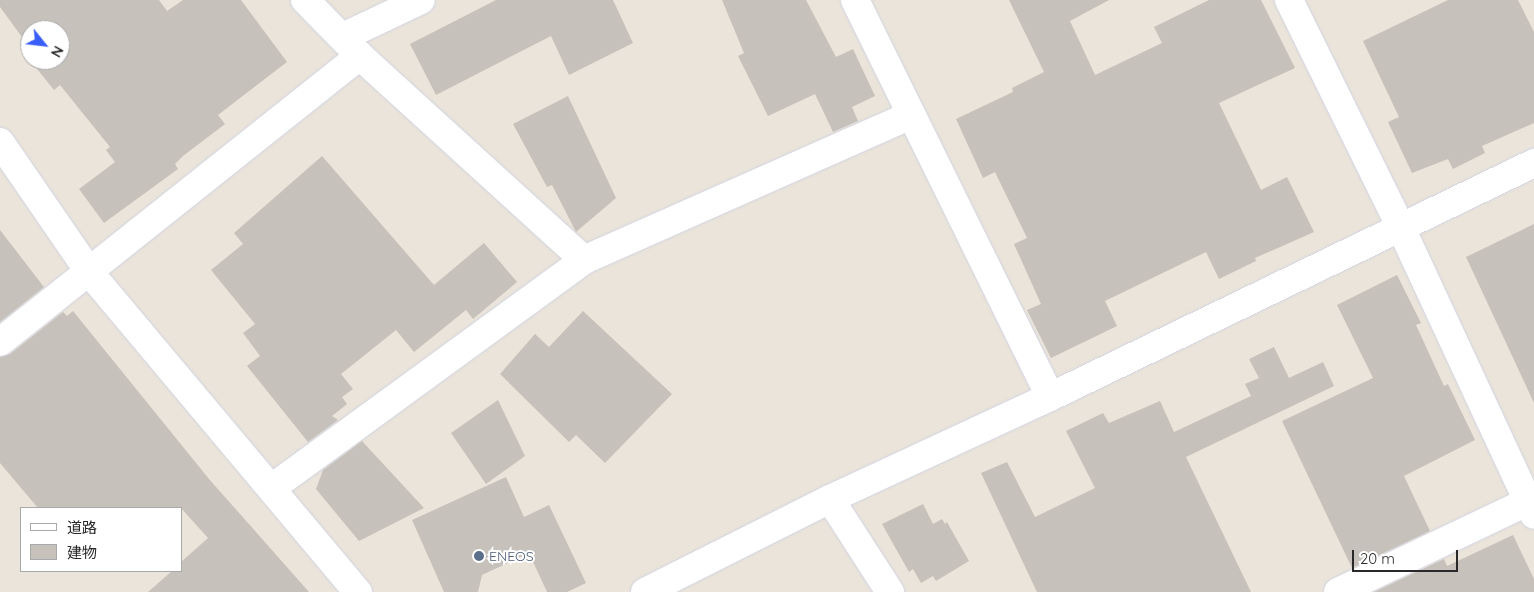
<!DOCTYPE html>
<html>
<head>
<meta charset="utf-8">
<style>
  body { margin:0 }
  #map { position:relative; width:1534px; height:592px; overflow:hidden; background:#ebe4da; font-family:Quicksand,"Noto Sans JP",sans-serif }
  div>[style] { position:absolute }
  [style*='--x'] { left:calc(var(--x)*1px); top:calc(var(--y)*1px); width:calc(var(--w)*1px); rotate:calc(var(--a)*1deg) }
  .building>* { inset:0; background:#c6c1ba }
  .roads { filter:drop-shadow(0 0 1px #d0d3e2) drop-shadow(0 0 1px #d0d3e2) }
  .minor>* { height:28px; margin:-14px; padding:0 14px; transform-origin:14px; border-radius:14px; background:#fff }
  .tertiary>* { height:28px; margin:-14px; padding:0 14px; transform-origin:14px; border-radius:14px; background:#fff }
  .dots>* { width:14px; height:14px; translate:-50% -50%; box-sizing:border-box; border:2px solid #fff; border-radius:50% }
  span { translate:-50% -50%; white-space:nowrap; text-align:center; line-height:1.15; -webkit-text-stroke:4px #fff; paint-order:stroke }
  .service-label { font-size:14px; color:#4e5e75 }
  .left { translate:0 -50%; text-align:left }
  .legend { position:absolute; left:20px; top:507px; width:162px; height:65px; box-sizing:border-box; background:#fff; border:1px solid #a9a9a9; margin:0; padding:6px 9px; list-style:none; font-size:15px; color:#292929 }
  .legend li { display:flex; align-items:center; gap:10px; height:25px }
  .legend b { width:25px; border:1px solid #a9a9a9 }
  .north { position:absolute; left:20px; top:20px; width:50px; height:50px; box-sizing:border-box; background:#fff; border:1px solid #a9a9a9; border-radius:50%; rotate:119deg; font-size:14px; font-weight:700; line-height:20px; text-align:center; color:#292929 }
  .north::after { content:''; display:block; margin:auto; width:18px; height:22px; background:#3a5ef9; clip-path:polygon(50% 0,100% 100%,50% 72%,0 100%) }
  .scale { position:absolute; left:1352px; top:550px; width:106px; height:22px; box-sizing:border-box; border:2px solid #292929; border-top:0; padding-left:6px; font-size:15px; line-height:18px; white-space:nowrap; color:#292929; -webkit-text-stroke:4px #fff; paint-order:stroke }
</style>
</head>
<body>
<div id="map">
  <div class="building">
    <div style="clip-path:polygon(0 0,159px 0,167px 11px,183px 0,241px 0,287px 62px,218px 115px,225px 124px,183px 156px,175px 164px,178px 169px,104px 223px,79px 189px,115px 162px,106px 150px,110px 147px,60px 85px,54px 90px,29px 59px,60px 60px,60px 30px,30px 30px,30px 48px,0 7px)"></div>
    <div style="clip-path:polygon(496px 0,613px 0,633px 43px,569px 75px,551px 36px,436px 95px,410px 44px)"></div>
    <div style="clip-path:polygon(722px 0,806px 0,836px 57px,853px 49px,875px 96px,852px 107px,858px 121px,833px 132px,815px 94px,768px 116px,738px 56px,744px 53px)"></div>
    <div style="clip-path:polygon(1009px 0,1109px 0,1070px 21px,1095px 75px,1162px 43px,1154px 27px,1209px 0,1261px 0,1295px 68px,1219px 103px,1261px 190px,1287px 177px,1314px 232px,1255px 258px,1256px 261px,1219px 279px,1206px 252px,1105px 301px,1117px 326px,1051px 358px,1027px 310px,1041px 304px,1014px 244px,1027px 238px,995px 172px,983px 178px,956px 119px,1013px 92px,1012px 88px,1044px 72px)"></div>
    <div style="clip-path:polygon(1448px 0,1518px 0,1534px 32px,1534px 123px,1482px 146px,1485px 153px,1453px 169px,1448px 159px,1412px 173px,1388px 122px,1399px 117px,1363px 41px)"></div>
    <div style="clip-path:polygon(568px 96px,616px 198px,576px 232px,552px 185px,547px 187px,513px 124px)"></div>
    <div style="clip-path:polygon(322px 156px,434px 285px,484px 243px,517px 282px,473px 319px,466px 310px,414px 352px,396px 330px,341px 374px,353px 389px,342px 397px,347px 404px,332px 416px,338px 420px,308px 442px,247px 366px,260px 356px,243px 333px,255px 324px,211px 270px,243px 244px,234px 233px)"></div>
    <div style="clip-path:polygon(1534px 224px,1534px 403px,1466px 257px)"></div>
    <div style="clip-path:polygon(0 230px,44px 287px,0 322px)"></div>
    <div style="clip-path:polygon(1397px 275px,1421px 323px,1416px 325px,1444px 386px,1448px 384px,1475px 440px,1404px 476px,1430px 531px,1352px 568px,1282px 421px,1373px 378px,1337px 305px)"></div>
    <div style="clip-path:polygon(73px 311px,209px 479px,309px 592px,148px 592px,172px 571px,181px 571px,181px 562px,208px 538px,181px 508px,38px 508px,0 463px,0 357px,10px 354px,63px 312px,67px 316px)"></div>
    <div style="clip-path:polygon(583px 311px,672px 394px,605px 463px,576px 435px,569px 442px,500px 374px,535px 334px,549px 347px)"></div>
    <div style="clip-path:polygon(1274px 347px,1289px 378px,1323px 362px,1334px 386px,1186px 457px,1251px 592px,1037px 592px,981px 473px,1007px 462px,1035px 517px,1095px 488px,1066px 431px,1103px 413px,1109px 423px,1160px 401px,1174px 432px,1251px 396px,1245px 384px,1259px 378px,1249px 359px)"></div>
    <div style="clip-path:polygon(498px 400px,525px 456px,486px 484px,451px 433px)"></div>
    <div style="clip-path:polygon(362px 441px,424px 508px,359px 541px,316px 489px,323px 470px)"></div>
    <div style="clip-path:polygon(506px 477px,524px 517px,549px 505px,586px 583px,567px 592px,547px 592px,529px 553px,482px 575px,478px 592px,444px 592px,412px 520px)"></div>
    <div style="clip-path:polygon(923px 504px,933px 524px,942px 519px,945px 524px,947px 522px,969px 561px,936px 581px,933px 576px,921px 583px,913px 569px,909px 572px,882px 524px)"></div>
    <div style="clip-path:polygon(1513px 535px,1534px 579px,1534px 592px,1374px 592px,1444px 559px,1447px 566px)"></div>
  </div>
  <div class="roads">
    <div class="minor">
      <div style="--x:305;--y:0;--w:78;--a:45.5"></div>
      <div style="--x:360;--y:56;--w:303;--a:42.3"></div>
      <div style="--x:855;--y:0;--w:442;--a:63.8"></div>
      <div style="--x:1289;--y:0;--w:254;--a:63.8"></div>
      <div style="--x:1401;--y:228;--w:316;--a:65.1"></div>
      <div style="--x:343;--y:37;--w:86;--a:-25.4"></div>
      <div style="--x:0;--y:342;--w:460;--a:-38.5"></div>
      <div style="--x:273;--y:487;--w:385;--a:-36.1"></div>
      <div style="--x:584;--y:260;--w:358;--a:-23.9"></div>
      <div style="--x:830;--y:499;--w:111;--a:57.2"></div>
      <div style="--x:1338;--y:592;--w:209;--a:-25.5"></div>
    </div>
    <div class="tertiary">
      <div style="--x:0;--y:142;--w:159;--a:55.5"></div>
      <div style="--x:90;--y:273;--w:417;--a:50"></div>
      <div style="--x:645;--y:592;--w:207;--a:-26.7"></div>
      <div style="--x:830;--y:499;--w:242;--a:-24.9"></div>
      <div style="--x:1050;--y:397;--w:538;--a:-25.8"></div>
    </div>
  </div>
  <div class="dots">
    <div style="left:479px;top:556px;background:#5c6f8a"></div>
  </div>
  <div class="service-label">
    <span class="left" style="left:489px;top:556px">ENEOS</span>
  </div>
  <ul class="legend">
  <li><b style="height:6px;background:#fff"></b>道路</li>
  <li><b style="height:14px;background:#c6c1ba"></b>建物</li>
  </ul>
  <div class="north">N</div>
  <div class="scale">20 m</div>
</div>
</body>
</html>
